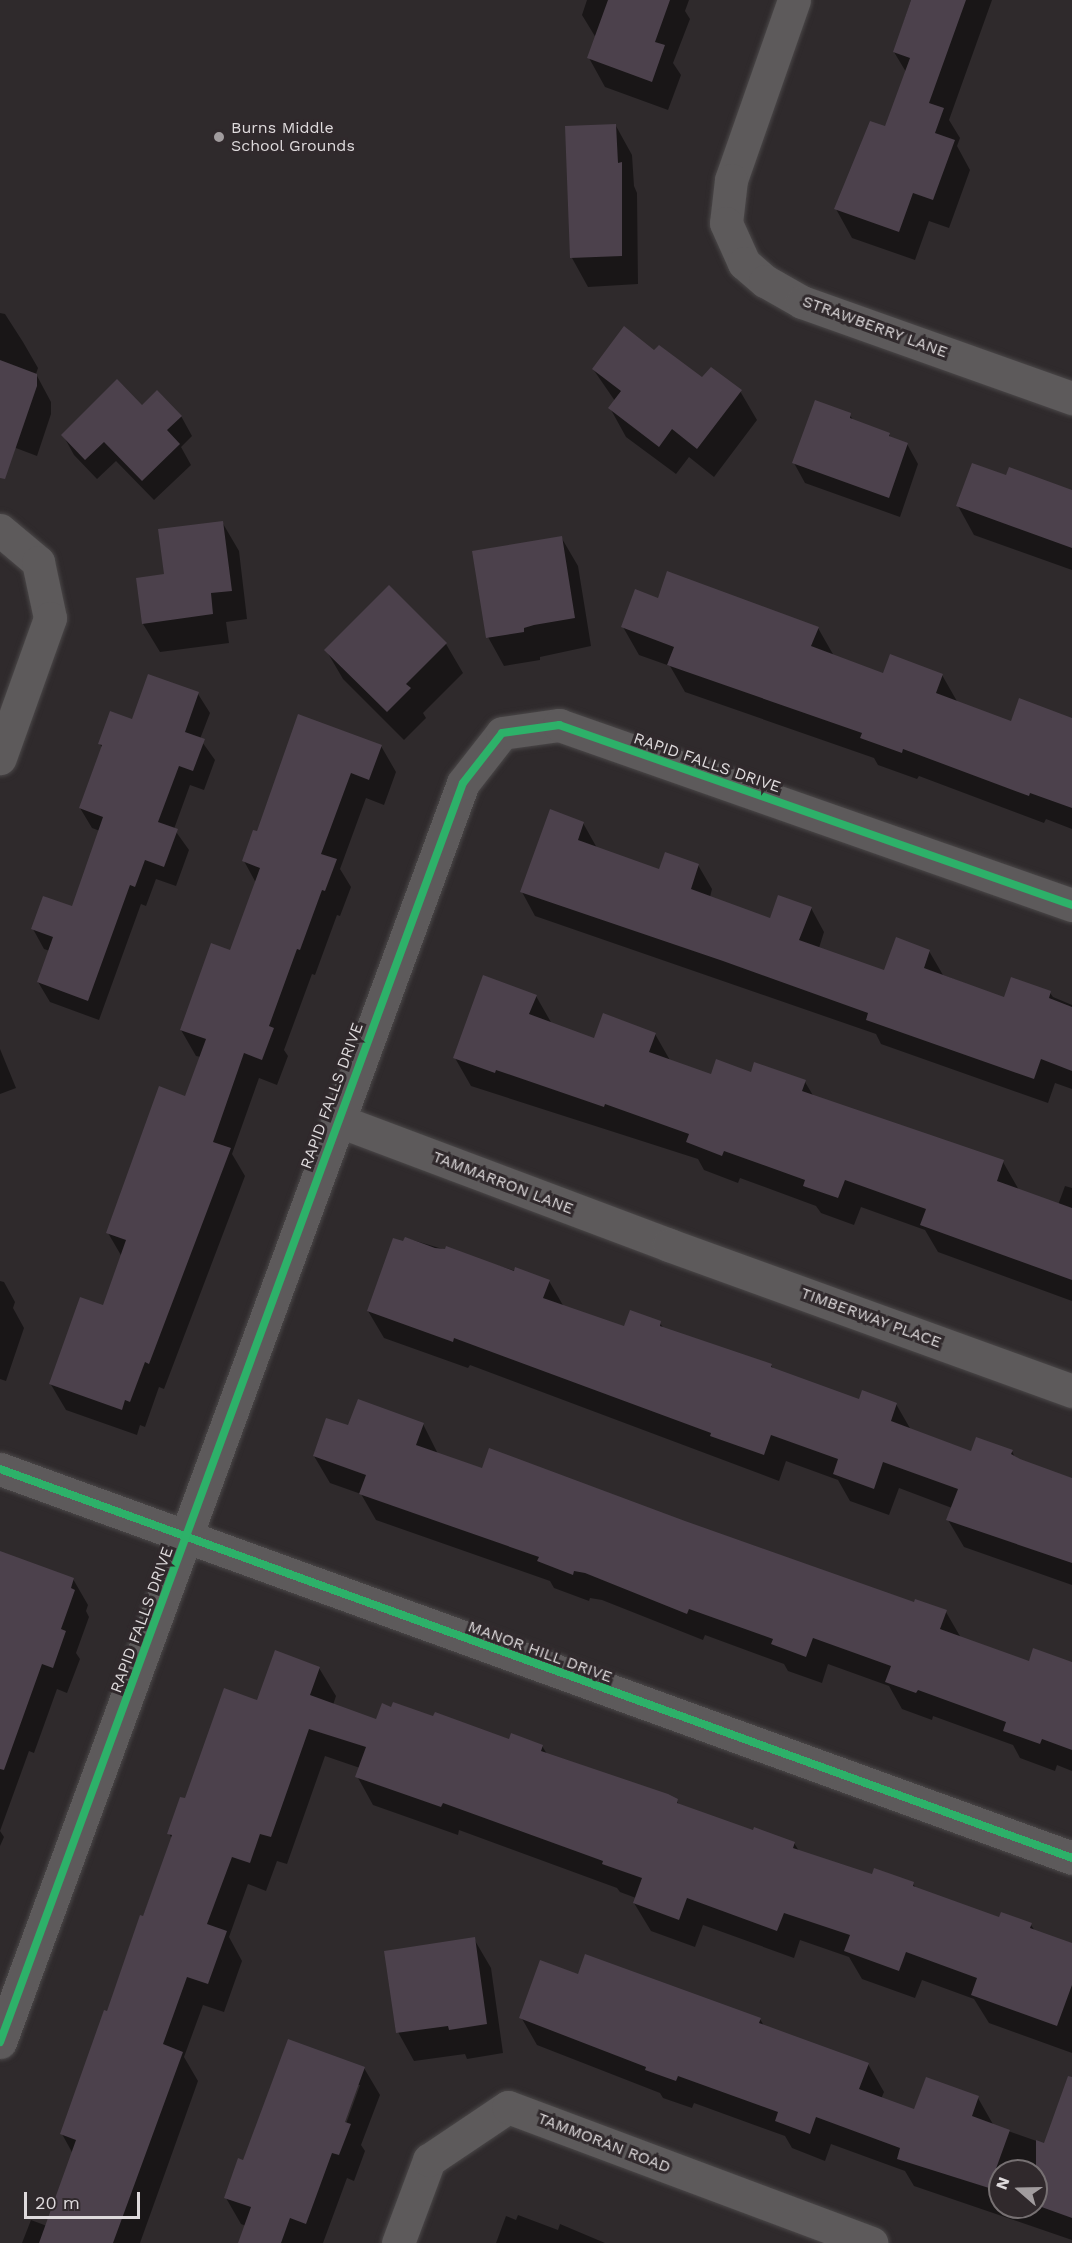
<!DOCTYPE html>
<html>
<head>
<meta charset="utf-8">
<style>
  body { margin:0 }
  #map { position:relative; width:1072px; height:2243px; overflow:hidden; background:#2f2a2c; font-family:"Work Sans",sans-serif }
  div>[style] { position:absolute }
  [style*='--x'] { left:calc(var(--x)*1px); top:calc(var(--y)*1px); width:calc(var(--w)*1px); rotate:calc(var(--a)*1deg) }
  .shadow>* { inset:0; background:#0007 }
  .building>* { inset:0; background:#4c414c }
  .roads { filter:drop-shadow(0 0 2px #4a4748) drop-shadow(0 0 2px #4a4748) }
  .minor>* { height:33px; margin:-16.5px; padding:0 16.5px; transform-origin:16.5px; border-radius:16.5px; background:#5d5a5b }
  .cycleway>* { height:8px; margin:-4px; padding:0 4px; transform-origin:4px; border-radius:4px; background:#2db169 }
  .dots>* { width:16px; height:16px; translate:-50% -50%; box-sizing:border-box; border:3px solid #30292c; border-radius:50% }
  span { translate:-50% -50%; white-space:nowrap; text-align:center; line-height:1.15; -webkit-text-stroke:6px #30292c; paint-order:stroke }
  .poi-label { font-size:16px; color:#dedadc }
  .left { translate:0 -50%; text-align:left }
  .street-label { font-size:16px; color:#dedadc }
  .north { position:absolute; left:988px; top:2159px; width:60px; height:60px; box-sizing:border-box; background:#30292c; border:2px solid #767072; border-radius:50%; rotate:290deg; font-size:16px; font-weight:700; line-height:24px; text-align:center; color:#dedadc }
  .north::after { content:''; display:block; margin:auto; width:21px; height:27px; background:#a19c9e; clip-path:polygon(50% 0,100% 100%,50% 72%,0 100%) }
  .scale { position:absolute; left:24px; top:2192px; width:116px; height:27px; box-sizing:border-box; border:3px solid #dedadc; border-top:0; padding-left:8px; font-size:18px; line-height:21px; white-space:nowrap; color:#dedadc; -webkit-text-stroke:4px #30292c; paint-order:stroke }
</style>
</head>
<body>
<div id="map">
  <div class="shadow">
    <div style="clip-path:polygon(587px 0,689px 0,685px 11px,690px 19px,673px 63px,681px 75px,668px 110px,605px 87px,589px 58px,596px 38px,582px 15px)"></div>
    <div style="clip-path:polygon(911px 0,992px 0,949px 120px,960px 138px,957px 146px,970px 170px,949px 228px,929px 221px,915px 260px,852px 238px,836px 209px,886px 128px,906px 72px,894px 52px)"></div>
    <div style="clip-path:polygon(616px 126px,632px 155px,634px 186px,637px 193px,638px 284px,588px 287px,572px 258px,567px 128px)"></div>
    <div style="clip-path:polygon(0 313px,5px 314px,23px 342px,38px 368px,36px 374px,51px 402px,51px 414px,37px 456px,0 442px)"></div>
    <div style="clip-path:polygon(655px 352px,703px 380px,740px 391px,757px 420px,714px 477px,689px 457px,676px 474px,626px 437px,610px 408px,615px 401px,593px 369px)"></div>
    <div style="clip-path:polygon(142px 407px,181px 416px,192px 436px,181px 447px,191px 465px,154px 500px,116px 461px,97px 479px,74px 455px,63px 435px)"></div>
    <div style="clip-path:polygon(850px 415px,854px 422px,889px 434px,891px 439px,907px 444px,918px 464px,900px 517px,805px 483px,794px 463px)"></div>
    <div style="clip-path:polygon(1007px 477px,1072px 492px,1072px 570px,974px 535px,958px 506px)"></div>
    <div style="clip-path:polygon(222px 522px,239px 551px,247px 619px,226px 622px,229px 643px,160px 652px,143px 624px,165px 576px)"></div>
    <div style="clip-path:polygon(561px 537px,578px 566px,591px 646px,540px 657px,540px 660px,504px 666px,488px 637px)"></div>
    <div style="clip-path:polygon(389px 587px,446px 644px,463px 673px,423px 713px,426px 718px,404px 740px,343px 679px,326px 650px)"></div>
    <div style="clip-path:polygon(659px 600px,818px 628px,834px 656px,884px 675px,942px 675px,958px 703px,1011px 723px,1072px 721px,1072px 829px,1046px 819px,1044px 823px,919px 776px,917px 779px,878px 765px,874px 758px,685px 692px,670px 666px,639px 655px,623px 627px)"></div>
    <div style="clip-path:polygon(198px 694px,210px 713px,200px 739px,215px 760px,204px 790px,190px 785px,174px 829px,189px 850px,176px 886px,156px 879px,146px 906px,141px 904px,99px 1020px,50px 1002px,38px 982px,50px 951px,44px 949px,33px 929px,73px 908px,100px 831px,92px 828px,80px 808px,102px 748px,100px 744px,133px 721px)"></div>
    <div style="clip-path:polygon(381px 746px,396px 772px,384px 805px,366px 798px,340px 869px,351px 887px,340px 916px,337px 915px,315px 975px,312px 974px,284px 1050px,288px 1056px,277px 1085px,259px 1078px,232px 1154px,245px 1176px,164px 1389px,159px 1387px,145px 1427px,140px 1425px,137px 1435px,66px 1410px,50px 1383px,103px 1307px,122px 1257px,108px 1233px,186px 1098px,201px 1057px,196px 1056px,181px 1030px,231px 952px,256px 883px,244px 861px,258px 833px)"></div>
    <div style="clip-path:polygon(583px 823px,597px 848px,660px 871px,698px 865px,712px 889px,710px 897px,771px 920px,811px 908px,824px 932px,819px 948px,885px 972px,929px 951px,943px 975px,1005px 999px,1050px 993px,1053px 997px,1072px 1005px,1072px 1089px,1055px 1083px,1048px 1103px,881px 1044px,876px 1034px,535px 916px,522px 892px)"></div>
    <div style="clip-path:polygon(536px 996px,552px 1024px,595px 1040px,655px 1034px,671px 1062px,711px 1076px,752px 1074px,805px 1082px,814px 1097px,1003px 1162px,1019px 1190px,1058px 1205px,1065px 1186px,1072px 1188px,1072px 1301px,938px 1252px,925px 1230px,861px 1207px,854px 1225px,821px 1213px,816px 1206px,740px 1178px,738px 1183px,704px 1170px,698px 1159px,471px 1086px,455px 1058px)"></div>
    <div style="clip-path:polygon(0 1049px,16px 1088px,0 1094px)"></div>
    <div style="clip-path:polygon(406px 1238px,549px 1281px,564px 1307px,625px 1328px,660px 1323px,664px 1329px,771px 1365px,774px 1370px,860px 1401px,896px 1404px,911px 1430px,972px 1453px,1012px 1451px,1015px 1458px,1072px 1479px,1072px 1585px,964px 1547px,948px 1520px,952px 1508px,899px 1488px,889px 1515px,850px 1501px,838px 1480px,786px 1461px,779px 1481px,470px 1365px,468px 1368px,384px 1338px,368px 1311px)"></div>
    <div style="clip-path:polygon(0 1281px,4px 1282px,15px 1302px,13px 1308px,24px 1328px,6px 1381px,0 1379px)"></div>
    <div style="clip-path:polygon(423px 1424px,438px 1454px,483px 1470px,684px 1522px,915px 1604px,946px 1612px,961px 1638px,1030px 1663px,1072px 1663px,1072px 1771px,1057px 1765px,1055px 1771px,1020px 1758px,1013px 1745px,933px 1716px,932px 1720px,902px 1709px,889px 1686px,828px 1664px,822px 1683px,788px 1671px,784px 1664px,705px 1635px,703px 1640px,602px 1600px,590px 1598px,589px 1601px,554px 1588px,550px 1581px,376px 1520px,361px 1494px,330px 1483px,314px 1456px,349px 1427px)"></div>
    <div style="clip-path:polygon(0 1553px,73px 1579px,88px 1605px,86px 1611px,89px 1617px,76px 1653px,80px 1659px,67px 1693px,57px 1689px,34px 1753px,29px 1751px,0 1831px,4px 1837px,0 1846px)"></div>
    <div style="clip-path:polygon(319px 1668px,336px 1696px,333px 1705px,377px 1721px,542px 1746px,547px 1754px,677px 1801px,679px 1805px,754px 1832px,794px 1843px,799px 1851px,873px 1876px,913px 1884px,916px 1888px,1000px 1919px,1031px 1925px,1035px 1931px,1072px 1944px,1072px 2053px,989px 2023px,974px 1999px,922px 1980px,915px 1998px,862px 1979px,849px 1957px,800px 1940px,794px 1958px,703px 1925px,695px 1947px,651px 1931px,634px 1903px,636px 1898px,620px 1892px,617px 1888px,459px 1830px,458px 1835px,373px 1805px,357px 1776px,360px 1768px,325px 1756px,287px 1864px,277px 1861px,266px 1891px,248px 1884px,229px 1937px,242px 1961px,224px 2012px,203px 2005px,184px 2057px,198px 2081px,140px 2243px,22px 2243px,31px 2220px,47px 2226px,73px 2154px,62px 2134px,172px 1839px,169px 1833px,186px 1800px,258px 1702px)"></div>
    <div style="clip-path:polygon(474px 1939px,491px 1968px,503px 2053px,467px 2059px,465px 2054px,414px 2061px,398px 2032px)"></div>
    <div style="clip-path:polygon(evenodd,579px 1976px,760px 2019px,764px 2026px,868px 2064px,884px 2092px,881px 2099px,915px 2111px,978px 2098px,994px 2126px,1045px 2144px,1072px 2131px,1072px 2240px,914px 2186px,905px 2171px,831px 2144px,825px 2161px,792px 2148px,785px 2136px,694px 2103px,692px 2108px,663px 2098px,660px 2093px,537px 2045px,521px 2017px,579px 1976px,1000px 2171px,1036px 2171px,1036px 2207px,1000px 2207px,1000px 2171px)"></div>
    <div style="clip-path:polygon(evenodd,364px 2068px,380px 2095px,361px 2145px,365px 2151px,354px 2181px,347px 2178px,323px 2243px,239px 2243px,246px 2226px,241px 2224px,226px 2198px,244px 2162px,364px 2068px,357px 2085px,360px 2085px,344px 2129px,341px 2128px,357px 2085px)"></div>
    <div style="clip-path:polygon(518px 2215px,558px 2230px,560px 2224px,605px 2243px,496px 2243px,506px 2216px,516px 2220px)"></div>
  </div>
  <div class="building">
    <div style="clip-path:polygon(608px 0,670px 0,655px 42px,665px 45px,652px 82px,587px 58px)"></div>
    <div style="clip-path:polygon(911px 0,966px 0,929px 103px,944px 108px,935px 133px,955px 140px,933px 200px,913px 193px,899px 232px,834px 209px,870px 121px,885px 126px,910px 58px,893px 52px)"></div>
    <div style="clip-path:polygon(616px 124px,618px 163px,622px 162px,622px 256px,570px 258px,565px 126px)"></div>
    <div style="clip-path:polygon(624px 326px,654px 350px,659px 345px,702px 377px,711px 367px,742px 390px,697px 449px,672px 429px,659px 447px,608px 408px,621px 391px,592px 369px)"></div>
    <div style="clip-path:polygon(0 360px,37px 374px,37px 386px,5px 479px,0 478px)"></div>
    <div style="clip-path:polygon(117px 379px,142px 405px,157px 390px,182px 416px,167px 430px,180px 444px,142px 481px,104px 442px,85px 460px,61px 435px)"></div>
    <div style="clip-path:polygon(815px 400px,851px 413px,850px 418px,890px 433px,889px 436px,908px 443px,889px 498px,792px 463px)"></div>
    <div style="clip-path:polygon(972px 463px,1006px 475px,1009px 467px,1072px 490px,1072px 548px,956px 506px)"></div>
    <div style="clip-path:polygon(223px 521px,232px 591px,211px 593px,213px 614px,142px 624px,136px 578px,164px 574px,158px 529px)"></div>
    <div style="clip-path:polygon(562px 536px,575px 618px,534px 625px,524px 628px,524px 632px,486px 638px,472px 551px)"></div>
    <div style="clip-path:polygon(667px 571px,819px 627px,811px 646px,883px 673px,890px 654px,943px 674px,936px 693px,1011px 721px,1019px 698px,1072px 718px,1072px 808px,1030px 793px,1029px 796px,903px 749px,902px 753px,860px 738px,862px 733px,667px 665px,674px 647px,621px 627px,635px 589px,658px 598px)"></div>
    <div style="clip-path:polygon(389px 585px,447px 643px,406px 684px,411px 688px,387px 712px,324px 650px)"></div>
    <div style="clip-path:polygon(148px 674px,199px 692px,185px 732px,205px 739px,193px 771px,179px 766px,158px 822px,178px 829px,164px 867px,145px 860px,135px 887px,130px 885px,88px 1001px,37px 982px,53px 937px,31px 929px,43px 896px,72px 906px,103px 817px,79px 808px,102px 745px,98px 744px,110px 711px,132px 719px)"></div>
    <div style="clip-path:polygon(298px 714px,382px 745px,369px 780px,351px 773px,321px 854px,337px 859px,325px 891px,322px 890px,300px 950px,297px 949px,269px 1026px,274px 1028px,262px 1060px,244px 1053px,213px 1142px,231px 1148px,149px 1364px,145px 1362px,130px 1402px,125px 1400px,122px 1410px,49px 1384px,80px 1297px,103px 1305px,126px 1240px,106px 1233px,159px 1086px,185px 1096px,206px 1039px,180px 1030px,211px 943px,230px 950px,260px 868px,242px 861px,253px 830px,257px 831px)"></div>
    <div style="clip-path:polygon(550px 809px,584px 822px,578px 840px,659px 869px,665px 852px,699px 864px,691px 889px,770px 918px,778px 895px,812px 907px,799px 940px,884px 970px,896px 937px,930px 950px,924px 968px,1004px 997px,1011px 977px,1051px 991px,1049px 998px,1072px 1007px,1072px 1071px,1041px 1059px,1034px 1079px,866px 1020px,868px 1013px,723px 961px,520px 892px)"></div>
    <div style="clip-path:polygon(483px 975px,537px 995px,529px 1014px,594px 1038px,603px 1013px,656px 1033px,649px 1052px,711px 1074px,716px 1059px,751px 1072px,754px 1062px,806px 1080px,802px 1091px,1004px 1160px,997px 1181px,1072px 1208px,1072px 1280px,920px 1225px,926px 1209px,845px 1180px,838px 1198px,803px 1186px,805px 1180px,724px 1151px,722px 1156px,686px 1142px,689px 1134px,605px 1104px,604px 1107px,496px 1070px,495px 1073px,453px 1058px)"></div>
    <div style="clip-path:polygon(405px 1237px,435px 1248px,445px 1249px,446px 1246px,514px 1271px,515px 1267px,550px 1280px,543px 1298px,624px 1326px,630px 1310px,661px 1321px,660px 1326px,772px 1364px,771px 1367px,859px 1399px,862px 1390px,897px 1403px,891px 1421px,971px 1451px,976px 1437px,1013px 1450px,1011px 1454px,1020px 1459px,1072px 1478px,1072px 1563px,946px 1520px,958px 1489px,883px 1462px,874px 1489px,833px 1474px,838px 1459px,771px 1435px,764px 1455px,710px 1436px,711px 1433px,454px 1338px,453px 1342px,367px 1311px,393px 1238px,403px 1241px)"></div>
    <div style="clip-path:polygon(358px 1399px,424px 1423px,416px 1445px,482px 1468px,489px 1448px,685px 1521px,914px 1602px,915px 1599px,947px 1610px,940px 1629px,1029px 1661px,1033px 1648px,1072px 1662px,1072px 1750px,1042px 1739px,1040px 1744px,1003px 1731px,1006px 1722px,918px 1690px,916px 1693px,885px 1682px,891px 1666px,813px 1638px,806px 1657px,771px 1644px,773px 1639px,689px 1609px,687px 1614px,585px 1573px,574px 1571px,573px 1575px,537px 1561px,539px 1557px,359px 1494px,366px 1475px,313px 1456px,326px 1418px,348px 1425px)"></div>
    <div style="clip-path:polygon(0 1551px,74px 1578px,71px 1588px,75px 1590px,61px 1629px,66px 1631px,53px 1668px,42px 1664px,4px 1770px,0 1769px)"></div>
    <div style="clip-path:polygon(275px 1650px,320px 1667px,310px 1695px,376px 1719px,382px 1703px,391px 1707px,393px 1702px,433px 1716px,435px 1712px,509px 1739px,511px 1733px,543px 1745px,541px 1751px,668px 1794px,678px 1799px,677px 1803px,753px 1830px,754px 1827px,795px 1842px,793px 1848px,872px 1874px,874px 1868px,914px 1882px,913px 1886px,999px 1917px,1001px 1912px,1032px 1923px,1030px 1928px,1072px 1943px,1072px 1985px,1057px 2026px,971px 1995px,977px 1978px,906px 1952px,899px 1971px,844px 1951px,850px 1935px,784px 1913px,777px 1931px,687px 1898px,679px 1920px,633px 1903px,642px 1878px,602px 1864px,603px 1861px,443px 1803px,441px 1807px,355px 1777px,366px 1747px,309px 1729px,271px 1837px,260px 1834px,250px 1863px,232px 1857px,207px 1924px,227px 1931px,208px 1984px,187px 1977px,163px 2044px,183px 2052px,113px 2243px,39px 2243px,76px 2140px,60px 2134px,104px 2010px,107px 2011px,140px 1915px,143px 1916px,172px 1835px,167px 1834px,180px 1797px,185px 1798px,224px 1688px,257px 1700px)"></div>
    <div style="clip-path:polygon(475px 1937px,487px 2024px,449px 2030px,448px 2026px,396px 2033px,384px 1951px)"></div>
    <div style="clip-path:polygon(585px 1954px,761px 2018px,759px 2023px,869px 2063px,859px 2089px,914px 2109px,926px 2077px,979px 2096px,972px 2116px,1010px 2130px,989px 2188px,897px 2159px,900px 2148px,816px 2117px,810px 2134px,775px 2121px,778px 2112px,678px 2076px,676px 2081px,645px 2070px,646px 2067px,519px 2018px,540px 1960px,578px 1974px)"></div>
    <div style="clip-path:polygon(288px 2039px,365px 2067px,345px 2122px,351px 2124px,339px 2155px,332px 2153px,306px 2224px,290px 2218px,281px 2243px,238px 2243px,251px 2207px,224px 2198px,238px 2158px,243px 2160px)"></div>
    <div style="clip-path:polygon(1068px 2076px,1072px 2077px,1072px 2218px,1036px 2205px,1036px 2140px,1044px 2143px)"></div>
  </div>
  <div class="roads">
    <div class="minor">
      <div style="--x:794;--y:0;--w:191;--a:109.3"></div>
      <div style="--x:731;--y:180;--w:43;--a:96.6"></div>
      <div style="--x:726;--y:223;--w:44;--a:65.8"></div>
      <div style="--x:744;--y:263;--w:28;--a:41"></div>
      <div style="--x:765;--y:281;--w:43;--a:29.6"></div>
      <div style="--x:802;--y:302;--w:287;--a:19.6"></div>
      <div style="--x:0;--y:530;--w:50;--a:40.1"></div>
      <div style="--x:38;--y:562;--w:57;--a:77.9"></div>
      <div style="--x:50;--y:618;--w:149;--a:109.7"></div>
      <div style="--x:337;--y:1120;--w:355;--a:20.6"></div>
      <div style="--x:669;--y:1245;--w:429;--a:19.9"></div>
      <div style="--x:0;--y:1469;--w:1140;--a:19.94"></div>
      <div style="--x:0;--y:2042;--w:1341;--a:-69.81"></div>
      <div style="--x:463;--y:783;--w:63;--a:-52"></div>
      <div style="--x:502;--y:733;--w:58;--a:-8"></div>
      <div style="--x:559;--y:725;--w:544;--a:19.33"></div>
      <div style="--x:398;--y:2243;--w:89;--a:-69.5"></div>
      <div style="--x:429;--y:2160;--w:95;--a:-33.9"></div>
      <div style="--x:508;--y:2107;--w:388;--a:20.5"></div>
    </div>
  </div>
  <div class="cycleway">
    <div style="--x:0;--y:1469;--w:1140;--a:19.94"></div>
    <div style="--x:0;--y:2042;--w:1341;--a:-69.81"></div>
    <div style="--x:463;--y:783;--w:63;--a:-52"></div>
    <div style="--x:502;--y:733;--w:58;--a:-8"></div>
    <div style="--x:559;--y:725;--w:544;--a:19.33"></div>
  </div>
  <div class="dots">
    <div style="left:219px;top:137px;background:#a19c9e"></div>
  </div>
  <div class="poi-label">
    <span class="left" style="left:231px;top:137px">Burns Middle<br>School Grounds</span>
  </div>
  <div class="street-label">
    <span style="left:875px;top:327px;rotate:20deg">STRAWBERRY LANE</span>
    <span style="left:707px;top:763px;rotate:19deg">RAPID FALLS DRIVE</span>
    <span style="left:332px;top:1096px;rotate:-70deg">RAPID FALLS DRIVE</span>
    <span style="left:503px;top:1183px;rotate:21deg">TAMMARRON LANE</span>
    <span style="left:871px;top:1318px;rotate:20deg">TIMBERWAY PLACE</span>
    <span style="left:142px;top:1620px;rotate:-70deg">RAPID FALLS DRIVE</span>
    <span style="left:540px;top:1652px;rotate:20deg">MANOR HILL DRIVE</span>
    <span style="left:604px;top:2143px;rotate:21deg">TAMMORAN ROAD</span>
  </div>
  <div class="north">N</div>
  <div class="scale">20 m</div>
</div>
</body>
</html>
